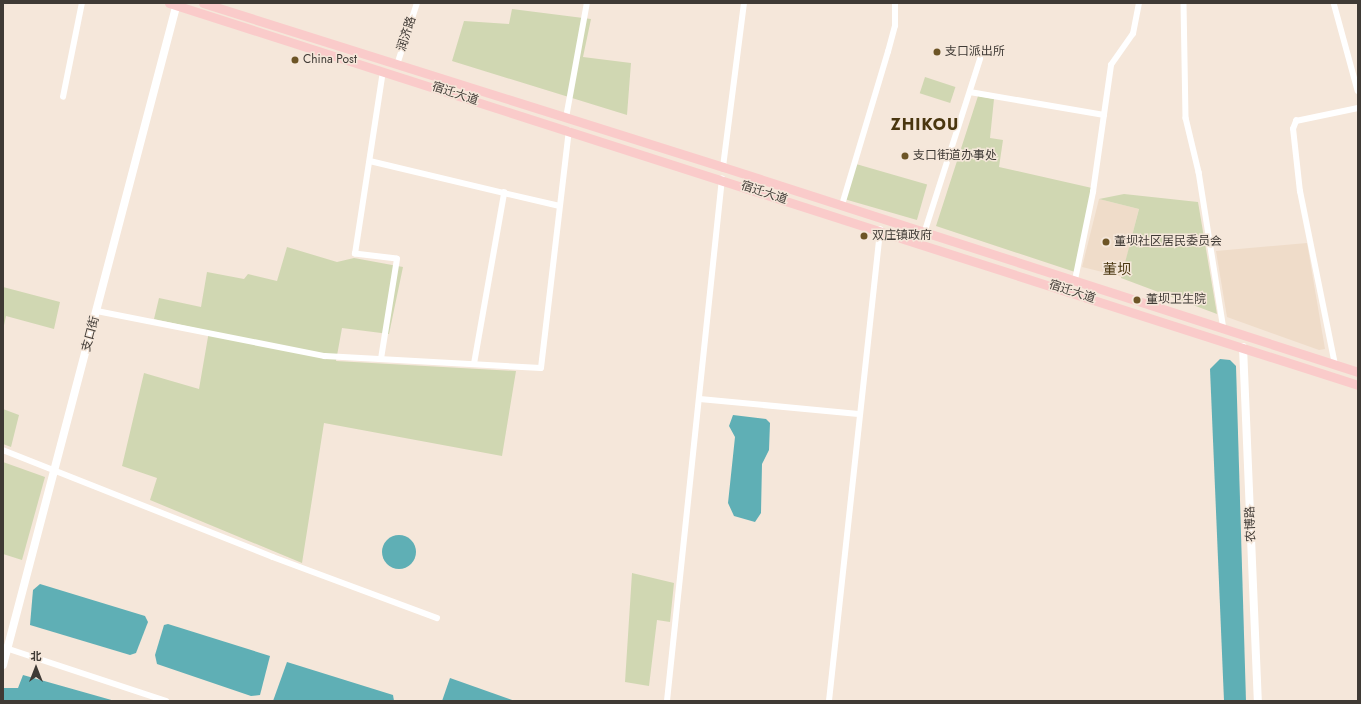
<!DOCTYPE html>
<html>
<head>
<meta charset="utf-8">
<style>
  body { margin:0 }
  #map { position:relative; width:1361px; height:704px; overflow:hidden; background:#f5e7da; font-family:Jost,"Noto Sans SC",sans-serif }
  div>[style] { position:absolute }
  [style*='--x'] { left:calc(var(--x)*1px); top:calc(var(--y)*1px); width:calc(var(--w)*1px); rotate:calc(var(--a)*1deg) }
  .built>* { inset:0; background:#efdcc9; transform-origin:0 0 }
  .green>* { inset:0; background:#d0d7b2; transform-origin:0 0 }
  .water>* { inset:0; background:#5fafb5 }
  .round { border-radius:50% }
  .street>* { height:5.5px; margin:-2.75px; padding:0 2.75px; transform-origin:2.75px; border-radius:2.75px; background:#fff }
  .secondary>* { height:8px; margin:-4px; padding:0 4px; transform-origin:4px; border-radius:4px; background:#fff }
  .primary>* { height:9px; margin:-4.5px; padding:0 4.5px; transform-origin:4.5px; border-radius:4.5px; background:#facbca }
  .dots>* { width:11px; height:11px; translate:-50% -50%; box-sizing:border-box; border:2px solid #f5e7da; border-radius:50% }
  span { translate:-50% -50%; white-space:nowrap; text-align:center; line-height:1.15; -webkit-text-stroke:3px #f5e7da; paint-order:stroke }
  .street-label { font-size:12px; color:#3f3a35 }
  .poi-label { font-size:12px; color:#3f3a35 }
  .left { translate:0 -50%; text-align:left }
  .quarter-label { font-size:14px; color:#49360f }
  .district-label { font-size:16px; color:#49360f; font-weight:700; letter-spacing:1px }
  .frame { position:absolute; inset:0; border:4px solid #3f3a35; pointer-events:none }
  .north { position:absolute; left:16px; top:648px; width:40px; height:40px; -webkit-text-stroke:3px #f5e7da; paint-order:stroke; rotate:0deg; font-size:11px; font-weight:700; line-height:16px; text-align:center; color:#3f3a35 }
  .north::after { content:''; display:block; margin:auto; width:14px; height:18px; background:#3f3a35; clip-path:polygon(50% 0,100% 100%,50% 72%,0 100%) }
</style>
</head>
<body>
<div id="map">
  <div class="built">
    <div style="left:1099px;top:199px;width:41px;height:70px;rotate:14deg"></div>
    <div style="clip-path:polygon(1307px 243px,1325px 349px,1319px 350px,1227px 317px,1216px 251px)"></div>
  </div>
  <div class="green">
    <div style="clip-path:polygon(512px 9px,591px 19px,583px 57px,631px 63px,627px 115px,452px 61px,464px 21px,509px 24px)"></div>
    <div style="left:925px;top:77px;width:32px;height:17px;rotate:18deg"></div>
    <div style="clip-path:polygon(978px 96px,994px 99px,990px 138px,1003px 140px,999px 167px,1092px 188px,1075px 272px,936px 226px)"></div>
    <div style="left:856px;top:164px;width:74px;height:37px;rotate:16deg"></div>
    <div style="clip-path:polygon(1124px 194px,1198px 202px,1217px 314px,1121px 278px,1139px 209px,1099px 199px)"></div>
    <div style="clip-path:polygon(287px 247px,337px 262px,354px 258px,403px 267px,389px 334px,342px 328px,336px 361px,516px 371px,502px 456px,324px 423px,302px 563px,150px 500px,157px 478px,122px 466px,144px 373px,199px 389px,209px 331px,154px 319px,159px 298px,201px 307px,207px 272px,244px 279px,248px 274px,277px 281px)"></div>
    <div style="clip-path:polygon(3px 287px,60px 302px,54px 329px,6px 316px,3px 330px)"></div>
    <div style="clip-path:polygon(3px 409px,19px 415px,11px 447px,3px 444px)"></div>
    <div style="clip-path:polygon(3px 462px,45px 477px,22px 560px,3px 554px)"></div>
    <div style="clip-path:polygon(632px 573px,674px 583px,670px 622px,657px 620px,649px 686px,625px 682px)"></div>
  </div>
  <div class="water">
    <div style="clip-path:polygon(1220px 359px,1230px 360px,1236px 366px,1246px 701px,1224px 701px,1210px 369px)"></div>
    <div style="clip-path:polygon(733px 415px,766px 419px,770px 423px,769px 450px,762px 464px,761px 513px,755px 522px,734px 516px,728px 503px,735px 437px,729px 426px)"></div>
    <div class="round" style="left:382px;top:535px;width:34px;height:34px"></div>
    <div style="clip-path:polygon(40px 584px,145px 616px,148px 622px,136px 653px,130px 655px,30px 625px,33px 590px)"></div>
    <div style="clip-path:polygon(168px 624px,270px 656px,260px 695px,251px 696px,157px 664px,155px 655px,164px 625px)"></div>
    <div style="clip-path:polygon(287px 662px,393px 695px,394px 701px,273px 701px)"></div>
    <div style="clip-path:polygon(23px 675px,115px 701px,3px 701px,3px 688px,18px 688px)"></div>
    <div style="clip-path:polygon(450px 678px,515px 701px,442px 701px)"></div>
  </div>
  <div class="street">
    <div style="--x:1184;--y:3;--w:115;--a:89"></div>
    <div style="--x:1186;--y:118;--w:56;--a:76.5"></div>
    <div style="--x:1199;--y:172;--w:159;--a:81"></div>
    <div style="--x:1334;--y:3;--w:91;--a:74.7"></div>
    <div style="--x:397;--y:65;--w:65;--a:-72.1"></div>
    <div style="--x:970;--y:92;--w:136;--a:9.7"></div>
    <div style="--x:63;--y:97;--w:96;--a:-78.6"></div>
    <div style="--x:566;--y:118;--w:117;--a:-79.7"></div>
    <div style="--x:370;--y:161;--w:138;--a:13.4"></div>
    <div style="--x:723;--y:167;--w:165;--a:-82.7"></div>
    <div style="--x:842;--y:205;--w:160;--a:-73.3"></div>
    <div style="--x:888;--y:52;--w:27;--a:-75"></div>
    <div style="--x:895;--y:26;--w:23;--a:-90"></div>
    <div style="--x:921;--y:243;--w:193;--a:-72.2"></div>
    <div style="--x:1075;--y:280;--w:90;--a:-78.4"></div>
    <div style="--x:1093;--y:192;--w:128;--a:-81.9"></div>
    <div style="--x:1111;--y:65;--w:38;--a:-55"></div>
    <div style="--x:1133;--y:34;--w:32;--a:-79"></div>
    <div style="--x:97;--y:311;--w:232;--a:11.2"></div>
    <div style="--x:325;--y:356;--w:216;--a:3.2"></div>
    <div style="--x:541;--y:368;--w:239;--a:-83.3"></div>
    <div style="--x:381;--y:359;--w:101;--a:-80.9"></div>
    <div style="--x:397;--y:259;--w:42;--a:-173.2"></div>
    <div style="--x:355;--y:254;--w:184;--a:-81.3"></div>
    <div style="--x:474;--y:364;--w:174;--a:-80"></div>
    <div style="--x:504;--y:193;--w:57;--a:13.1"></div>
    <div style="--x:1335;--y:365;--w:177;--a:-101.4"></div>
    <div style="--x:1300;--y:192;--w:63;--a:-96.3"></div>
    <div style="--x:1293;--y:129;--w:9;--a:-69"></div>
    <div style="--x:1296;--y:121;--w:63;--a:-11.8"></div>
    <div style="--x:700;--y:399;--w:159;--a:5.4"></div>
    <div style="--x:3;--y:450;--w:290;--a:21.6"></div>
    <div style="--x:273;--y:557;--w:175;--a:20.4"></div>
    <div style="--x:3;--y:647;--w:172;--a:18.3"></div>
    <div style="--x:667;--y:701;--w:525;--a:-83.99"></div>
    <div style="--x:829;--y:701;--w:474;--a:-83.8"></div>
  </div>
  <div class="secondary">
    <div style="--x:1243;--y:347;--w:354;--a:87.6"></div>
    <div style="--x:3;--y:665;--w:684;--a:-75.27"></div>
  </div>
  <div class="primary">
    <div style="--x:169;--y:3;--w:1249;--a:17.81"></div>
    <div style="--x:203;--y:3;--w:545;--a:17.5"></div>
    <div style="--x:723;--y:167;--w:667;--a:17.89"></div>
  </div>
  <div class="dots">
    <div style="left:937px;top:52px;background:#6d5526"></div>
    <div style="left:295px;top:60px;background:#6d5526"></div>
    <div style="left:905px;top:156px;background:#6d5526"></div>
    <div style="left:864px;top:236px;background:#6d5526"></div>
    <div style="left:1106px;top:242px;background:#6d5526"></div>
    <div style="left:1137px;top:300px;background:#6d5526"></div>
  </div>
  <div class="street-label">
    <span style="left:407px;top:34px;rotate:-72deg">润济路</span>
    <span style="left:455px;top:94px;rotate:18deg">宿迁大道</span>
    <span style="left:764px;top:193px;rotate:18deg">宿迁大道</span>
    <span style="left:1072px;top:292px;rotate:18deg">宿迁大道</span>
    <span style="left:91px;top:334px;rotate:-75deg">支口街</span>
    <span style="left:1251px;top:524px;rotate:-92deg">农博路</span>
  </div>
  <div class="poi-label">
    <span class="left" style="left:945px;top:52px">支口派出所</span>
    <span class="left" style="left:303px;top:60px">China Post</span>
    <span class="left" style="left:913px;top:156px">支口街道办事处</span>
    <span class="left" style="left:872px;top:236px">双庄镇政府</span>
    <span class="left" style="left:1114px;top:242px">董坝社区居民委员会</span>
    <span class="left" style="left:1146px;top:300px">董坝卫生院</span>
  </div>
  <div class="quarter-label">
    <span style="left:1117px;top:269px">董坝</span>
  </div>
  <div class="district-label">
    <span style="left:925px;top:125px">ZHIKOU</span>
  </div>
  <div class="frame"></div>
  <div class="north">北</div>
</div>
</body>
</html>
